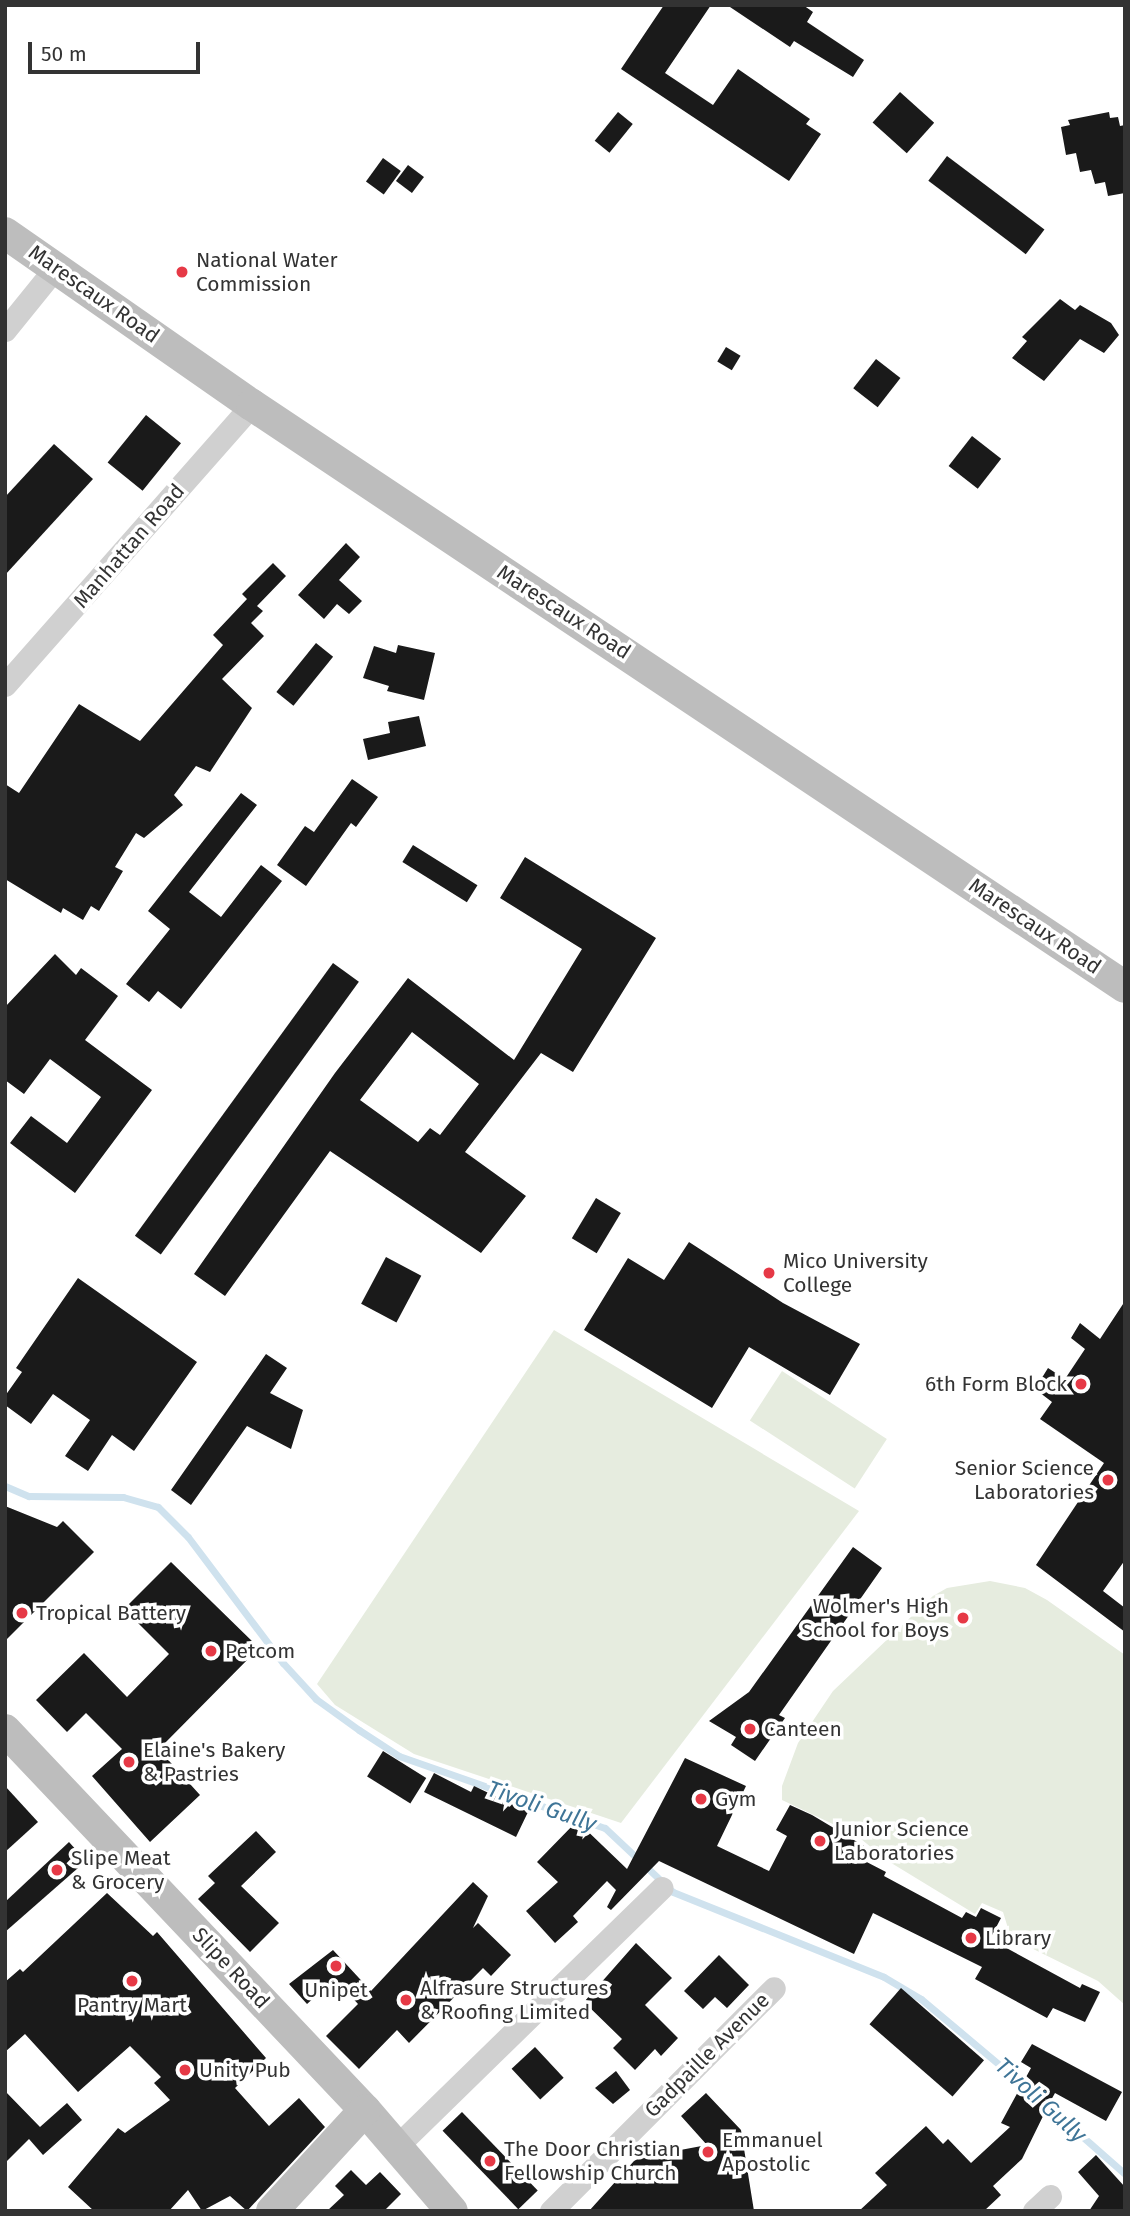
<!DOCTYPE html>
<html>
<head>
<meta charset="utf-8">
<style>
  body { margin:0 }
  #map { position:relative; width:1130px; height:2216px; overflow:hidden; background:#fff; font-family:"Fira Sans",sans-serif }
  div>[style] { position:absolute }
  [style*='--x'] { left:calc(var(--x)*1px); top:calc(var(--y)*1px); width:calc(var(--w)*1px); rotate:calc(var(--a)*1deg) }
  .green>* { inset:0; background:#e6ecdf; transform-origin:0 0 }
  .stream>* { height:7px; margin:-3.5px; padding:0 3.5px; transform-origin:3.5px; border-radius:3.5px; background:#cfe2ee }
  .building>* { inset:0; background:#1a1a1a; transform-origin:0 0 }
  .street>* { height:23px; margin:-11.5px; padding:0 11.5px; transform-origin:11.5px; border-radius:11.5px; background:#d0d0d0 }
  .secondary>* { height:32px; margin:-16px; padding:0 16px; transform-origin:16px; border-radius:16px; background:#bdbdbd }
  .dots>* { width:19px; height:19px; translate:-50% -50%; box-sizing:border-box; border:4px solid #fff; border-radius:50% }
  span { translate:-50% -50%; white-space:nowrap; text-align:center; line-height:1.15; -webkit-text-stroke:7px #fff; paint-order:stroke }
  .poi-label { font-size:21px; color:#333 }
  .left { translate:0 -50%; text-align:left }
  .right { translate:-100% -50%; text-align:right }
  .street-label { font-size:21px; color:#333 }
  .water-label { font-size:23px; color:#3f7597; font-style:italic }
  .frame { position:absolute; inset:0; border:7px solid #333; pointer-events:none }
  .scale { position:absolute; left:28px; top:42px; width:172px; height:32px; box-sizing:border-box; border:4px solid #333; border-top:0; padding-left:9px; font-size:21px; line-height:24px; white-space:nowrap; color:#333; -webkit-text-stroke:5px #fff; paint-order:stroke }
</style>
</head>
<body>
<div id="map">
  <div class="green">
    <div style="clip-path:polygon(554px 1330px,859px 1511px,621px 1823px,414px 1754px,335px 1705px,317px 1684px)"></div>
    <div style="left:782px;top:1371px;width:125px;height:59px;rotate:33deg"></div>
    <div style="clip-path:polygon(990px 1581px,1025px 1588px,1047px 1600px,1125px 1655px,1125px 2005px,1098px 1981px,1011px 1938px,1003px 1912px,982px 1903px,975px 1914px,888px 1861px,856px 1835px,782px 1800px,782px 1786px,798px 1743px,833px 1691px,933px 1596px,947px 1588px)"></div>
  </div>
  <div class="stream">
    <div style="--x:5;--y:1486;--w:26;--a:23"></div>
    <div style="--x:29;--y:1496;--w:94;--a:0.6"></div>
    <div style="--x:123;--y:1497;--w:36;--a:16"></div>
    <div style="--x:158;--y:1507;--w:42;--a:45"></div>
    <div style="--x:188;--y:1537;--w:158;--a:53"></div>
    <div style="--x:283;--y:1663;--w:49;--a:47.5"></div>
    <div style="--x:316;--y:1699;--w:53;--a:35.8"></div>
    <div style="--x:359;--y:1730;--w:48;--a:33"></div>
    <div style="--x:399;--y:1756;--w:218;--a:19.3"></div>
    <div style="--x:605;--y:1828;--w:93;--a:43.3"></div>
    <div style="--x:673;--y:1892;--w:227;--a:21.9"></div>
    <div style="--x:884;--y:1977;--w:43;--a:30.7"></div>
    <div style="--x:921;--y:1999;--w:138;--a:40"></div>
    <div style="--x:1042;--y:2101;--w:111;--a:41.3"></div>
  </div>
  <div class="building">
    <div style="clip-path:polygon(664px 5px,711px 5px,665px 73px,713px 105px,738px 69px,810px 119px,806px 124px,821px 134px,789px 181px,621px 69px)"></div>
    <div style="clip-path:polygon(727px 5px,803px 5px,813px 12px,807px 22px,864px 60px,853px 77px,794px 41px,790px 47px)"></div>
    <div style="left:900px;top:92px;width:46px;height:41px;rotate:42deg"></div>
    <div style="left:618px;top:112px;width:19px;height:37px;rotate:39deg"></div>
    <div style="clip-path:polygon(1109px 112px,1110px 118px,1118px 117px,1120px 126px,1125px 125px,1125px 193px,1108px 196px,1105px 182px,1095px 184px,1091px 170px,1080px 172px,1076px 153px,1066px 155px,1061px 127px,1070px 125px,1068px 120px)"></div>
    <div style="left:947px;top:156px;width:122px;height:31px;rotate:37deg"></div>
    <div style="left:383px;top:158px;width:22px;height:29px;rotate:36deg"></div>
    <div style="left:408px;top:165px;width:20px;height:20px;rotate:37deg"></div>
    <div style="clip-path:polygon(1060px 299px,1075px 310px,1080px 305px,1111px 323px,1119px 335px,1104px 353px,1080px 339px,1044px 381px,1012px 358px,1027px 341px,1022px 337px)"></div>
    <div style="left:726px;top:347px;width:17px;height:17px;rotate:31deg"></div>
    <div style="left:876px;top:359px;width:31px;height:37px;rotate:38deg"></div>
    <div style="left:146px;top:415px;width:45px;height:61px;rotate:39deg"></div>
    <div style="left:972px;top:436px;width:37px;height:38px;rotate:38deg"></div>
    <div style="clip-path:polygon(54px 444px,93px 479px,5px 575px,5px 497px)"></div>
    <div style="clip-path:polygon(346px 543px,360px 557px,339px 580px,362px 601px,349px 614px,337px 604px,324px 619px,298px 595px)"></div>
    <div style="clip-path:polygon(273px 563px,286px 576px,257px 606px,263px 611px,251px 623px,264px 636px,222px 679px,252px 708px,210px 772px,196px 766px,174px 795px,183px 805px,144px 838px,136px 833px,115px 867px,123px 871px,99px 911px,91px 906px,83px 920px,63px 908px,61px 913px,5px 879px,5px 784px,19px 793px,79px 704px,140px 741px,223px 645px,213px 635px,247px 599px,242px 594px)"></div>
    <div style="left:316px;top:643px;width:22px;height:63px;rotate:39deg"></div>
    <div style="clip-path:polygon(398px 645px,435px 653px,424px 700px,387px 691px,389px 686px,363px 678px,374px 646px,396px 653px)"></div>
    <div style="clip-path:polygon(419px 716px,426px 746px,368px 760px,363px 739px,390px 733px,388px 722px)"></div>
    <div style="clip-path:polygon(352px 779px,378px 797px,356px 827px,351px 823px,306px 886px,277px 865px,305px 826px,314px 832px)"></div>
    <div style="clip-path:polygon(241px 793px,257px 805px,189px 892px,221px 917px,261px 865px,282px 881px,181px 1009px,158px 991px,149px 1002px,126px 984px,170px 929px,148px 911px)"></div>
    <div style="left:413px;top:845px;width:76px;height:20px;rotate:32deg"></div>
    <div style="clip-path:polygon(evenodd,525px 857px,656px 938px,573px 1072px,541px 1053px,465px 1152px,526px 1196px,481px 1253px,330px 1151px,225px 1296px,194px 1274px,335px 1073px,408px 978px,514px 1060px,582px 949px,500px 898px,525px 857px,412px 1032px,479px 1084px,440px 1135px,430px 1128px,418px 1142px,360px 1100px,412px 1032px)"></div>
    <div style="clip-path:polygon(55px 954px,76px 975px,81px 968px,118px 996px,85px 1040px,152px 1090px,75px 1193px,10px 1143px,31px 1116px,67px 1143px,101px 1097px,50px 1059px,24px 1094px,5px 1080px,5px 1007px)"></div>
    <div style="left:333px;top:963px;width:32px;height:337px;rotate:36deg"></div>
    <div style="left:596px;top:1198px;width:29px;height:47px;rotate:31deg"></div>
    <div style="clip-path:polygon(689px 1242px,783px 1303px,860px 1344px,830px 1395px,749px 1347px,712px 1408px,584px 1330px,628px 1258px,664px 1280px)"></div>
    <div style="left:386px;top:1257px;width:40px;height:53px;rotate:28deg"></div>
    <div style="clip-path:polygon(78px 1278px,197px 1362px,134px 1451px,112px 1435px,88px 1471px,65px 1456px,90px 1420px,53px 1394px,31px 1424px,5px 1405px,5px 1396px,22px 1372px,16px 1368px)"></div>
    <div style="clip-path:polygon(1125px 1301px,1125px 1560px,1103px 1591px,1125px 1608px,1125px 1632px,1036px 1565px,1104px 1463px,1040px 1419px,1052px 1402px,1035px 1389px,1048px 1368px,1065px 1379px,1085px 1349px,1071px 1338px,1080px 1323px,1100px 1339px)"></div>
    <div style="clip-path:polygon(266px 1354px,287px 1368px,270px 1393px,303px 1410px,291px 1449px,247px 1426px,191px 1505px,171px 1490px)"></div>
    <div style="clip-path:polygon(5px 1506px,57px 1527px,63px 1521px,94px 1552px,5px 1641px)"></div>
    <div style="clip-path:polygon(853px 1547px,882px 1568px,779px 1715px,785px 1718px,755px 1761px,731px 1745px,736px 1737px,709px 1721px,749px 1692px)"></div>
    <div style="clip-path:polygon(171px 1562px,259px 1648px,163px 1745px,161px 1752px,200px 1795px,150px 1842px,92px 1776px,122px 1749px,86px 1713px,67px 1732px,36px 1700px,84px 1653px,127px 1697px,169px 1654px,124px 1609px)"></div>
    <div style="left:383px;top:1751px;width:51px;height:30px;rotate:32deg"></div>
    <div style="clip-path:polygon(685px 1758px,746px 1786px,717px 1846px,769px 1871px,787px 1836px,776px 1830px,790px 1805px,812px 1815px,864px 1846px,857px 1857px,886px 1872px,884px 1876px,962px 1918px,966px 1912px,976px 1917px,981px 1908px,1001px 1918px,990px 1939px,1080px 1988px,1082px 1984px,1100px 1992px,1085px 2022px,1053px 2008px,1047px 2018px,975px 1979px,982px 1967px,873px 1913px,854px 1954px,659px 1861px,611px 1910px,607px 1907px,616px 1890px,607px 1881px,573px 1916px,578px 1922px,555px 1943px,526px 1911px,558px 1882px,537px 1862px,577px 1821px,627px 1869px)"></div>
    <div style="clip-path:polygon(434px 1773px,471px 1792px,474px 1786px,528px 1812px,516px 1837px,424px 1792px)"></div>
    <div style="clip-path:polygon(5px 1786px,38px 1822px,5px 1852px)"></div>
    <div style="clip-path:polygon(256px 1831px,276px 1852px,241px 1886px,279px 1923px,250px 1952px,198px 1899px,215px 1883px,208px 1876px)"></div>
    <div style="clip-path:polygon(69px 1842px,86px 1861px,5px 1932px,5px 1902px)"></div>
    <div style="clip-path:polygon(473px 1882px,488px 1896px,473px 1928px,478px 1923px,511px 1955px,491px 1976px,483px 1968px,409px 2043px,397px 2030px,359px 2069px,326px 2036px,358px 2004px,335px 1979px,307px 2004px,289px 1984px,333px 1950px,371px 1991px)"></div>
    <div style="clip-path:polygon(107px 1893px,153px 1936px,157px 1932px,266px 2058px,235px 2088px,269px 2126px,299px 2098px,325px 2127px,247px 2211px,230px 2196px,202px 2211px,188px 2190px,169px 2211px,94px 2211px,68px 2187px,118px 2128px,125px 2133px,170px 2100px,154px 2083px,161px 2077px,130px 2046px,78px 2092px,25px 2034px,5px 2052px,5px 1982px,20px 1969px,23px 1972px)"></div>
    <div style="clip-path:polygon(636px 1943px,672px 1978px,645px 2005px,678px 2038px,661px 2056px,655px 2049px,635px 2070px,613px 2048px,622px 2039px,584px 2002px)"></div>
    <div style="clip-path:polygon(719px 1955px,749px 1985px,727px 2008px,715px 1997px,703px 2009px,684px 1991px)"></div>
    <div style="left:901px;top:1988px;width:110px;height:48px;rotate:41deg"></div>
    <div style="clip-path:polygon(1032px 2044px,1122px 2092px,1106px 2121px,1055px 2093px,1050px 2102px,1045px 2099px,1049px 2104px,1022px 2159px,993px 2186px,1001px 2195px,984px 2211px,859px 2211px,887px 2185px,875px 2173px,926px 2126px,943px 2144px,948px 2139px,971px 2163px,1010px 2127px,1001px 2123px,1031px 2068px,1021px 2062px)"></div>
    <div style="left:535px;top:2047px;width:42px;height:32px;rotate:47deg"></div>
    <div style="clip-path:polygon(616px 2071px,630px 2090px,613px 2104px,595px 2088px)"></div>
    <div style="clip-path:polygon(5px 2091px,40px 2127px,67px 2103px,82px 2120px,43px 2155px,29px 2139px,5px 2163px)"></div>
    <div style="clip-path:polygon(706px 2093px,741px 2130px,754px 2211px,589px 2211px,634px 2161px,656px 2149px,659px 2154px,707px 2145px,681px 2116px)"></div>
    <div style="left:462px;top:2112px;width:109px;height:27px;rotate:46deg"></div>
    <div style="clip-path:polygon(1096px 2155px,1125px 2187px,1125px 2211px,1089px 2211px,1099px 2196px,1078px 2172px)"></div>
    <div style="clip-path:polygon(351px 2170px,366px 2185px,380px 2172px,401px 2194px,384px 2211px,327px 2211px,344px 2195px,335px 2186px)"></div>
  </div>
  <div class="street">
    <div style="--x:5;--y:330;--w:81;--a:-51"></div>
    <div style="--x:5;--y:685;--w:373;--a:-48.6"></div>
    <div style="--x:396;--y:2147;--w:371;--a:-44.3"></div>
    <div style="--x:551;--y:2211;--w:315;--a:-45"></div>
    <div style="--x:1034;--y:2211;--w:22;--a:-43"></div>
  </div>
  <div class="secondary">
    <div style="--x:5;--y:233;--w:301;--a:34.9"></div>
    <div style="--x:252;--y:405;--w:1049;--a:33.69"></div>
    <div style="--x:5;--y:1730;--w:523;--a:46.55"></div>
    <div style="--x:365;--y:2110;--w:133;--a:49.3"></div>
    <div style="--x:272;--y:2211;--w:137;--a:-47.4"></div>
  </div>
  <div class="dots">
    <div style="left:182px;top:272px;background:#e63946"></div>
    <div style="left:769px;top:1273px;background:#e63946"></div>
    <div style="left:1081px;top:1384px;background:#e63946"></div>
    <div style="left:1108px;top:1480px;background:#e63946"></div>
    <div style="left:22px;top:1613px;background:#e63946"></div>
    <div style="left:963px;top:1618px;background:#e63946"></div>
    <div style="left:211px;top:1651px;background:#e63946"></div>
    <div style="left:750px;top:1729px;background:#e63946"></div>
    <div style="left:129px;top:1762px;background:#e63946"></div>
    <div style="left:701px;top:1799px;background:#e63946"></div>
    <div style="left:820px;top:1841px;background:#e63946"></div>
    <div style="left:57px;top:1870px;background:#e63946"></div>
    <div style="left:971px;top:1938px;background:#e63946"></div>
    <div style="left:336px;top:1966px;background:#e63946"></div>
    <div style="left:132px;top:1981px;background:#e63946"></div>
    <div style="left:406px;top:2000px;background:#e63946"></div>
    <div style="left:185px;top:2070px;background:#e63946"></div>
    <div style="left:708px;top:2152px;background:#e63946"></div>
    <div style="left:490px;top:2161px;background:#e63946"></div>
  </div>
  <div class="poi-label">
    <span class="left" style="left:196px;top:272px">National Water<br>Commission</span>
    <span class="left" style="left:783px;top:1273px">Mico University<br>College</span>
    <span class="right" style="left:1067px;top:1384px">6th Form Block</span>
    <span class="right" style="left:1094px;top:1480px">Senior Science<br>Laboratories</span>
    <span class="right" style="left:949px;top:1618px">Wolmer's High<br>School for Boys</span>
    <span class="left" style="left:36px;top:1613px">Tropical Battery</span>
    <span class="left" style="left:225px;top:1651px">Petcom</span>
    <span class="left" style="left:764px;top:1729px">Canteen</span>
    <span class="left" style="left:143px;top:1762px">Elaine's Bakery<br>&amp; Pastries</span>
    <span class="left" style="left:715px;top:1799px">Gym</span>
    <span class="left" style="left:834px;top:1841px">Junior Science<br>Laboratories</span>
    <span class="left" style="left:71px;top:1870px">Slipe Meat<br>&amp; Grocery</span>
    <span class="left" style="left:985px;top:1938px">Library</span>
    <span class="left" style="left:420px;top:2000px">Alfrasure Structures<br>&amp; Roofing Limited</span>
    <span style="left:336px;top:1990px">Unipet</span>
    <span style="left:132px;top:2005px">Pantry Mart</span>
    <span class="left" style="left:199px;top:2070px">Unity Pub</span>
    <span class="left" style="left:722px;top:2152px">Emmanuel<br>Apostolic</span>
    <span class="left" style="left:504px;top:2161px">The Door Christian<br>Fellowship Church</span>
  </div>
  <div class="street-label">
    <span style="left:94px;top:294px;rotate:35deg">Marescaux Road</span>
    <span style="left:129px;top:546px;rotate:-49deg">Manhattan Road</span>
    <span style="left:564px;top:612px;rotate:33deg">Marescaux Road</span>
    <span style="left:1035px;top:926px;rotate:34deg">Marescaux Road</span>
    <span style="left:231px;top:1968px;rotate:47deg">Slipe Road</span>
    <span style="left:707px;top:2055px;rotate:-45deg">Gadpaille Avenue</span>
  </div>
  <div class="water-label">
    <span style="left:542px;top:1806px;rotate:19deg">Tivoli Gully</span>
    <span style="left:1041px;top:2100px;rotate:42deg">Tivoli Gully</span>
  </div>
  <div class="frame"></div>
  <div class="scale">50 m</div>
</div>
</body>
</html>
